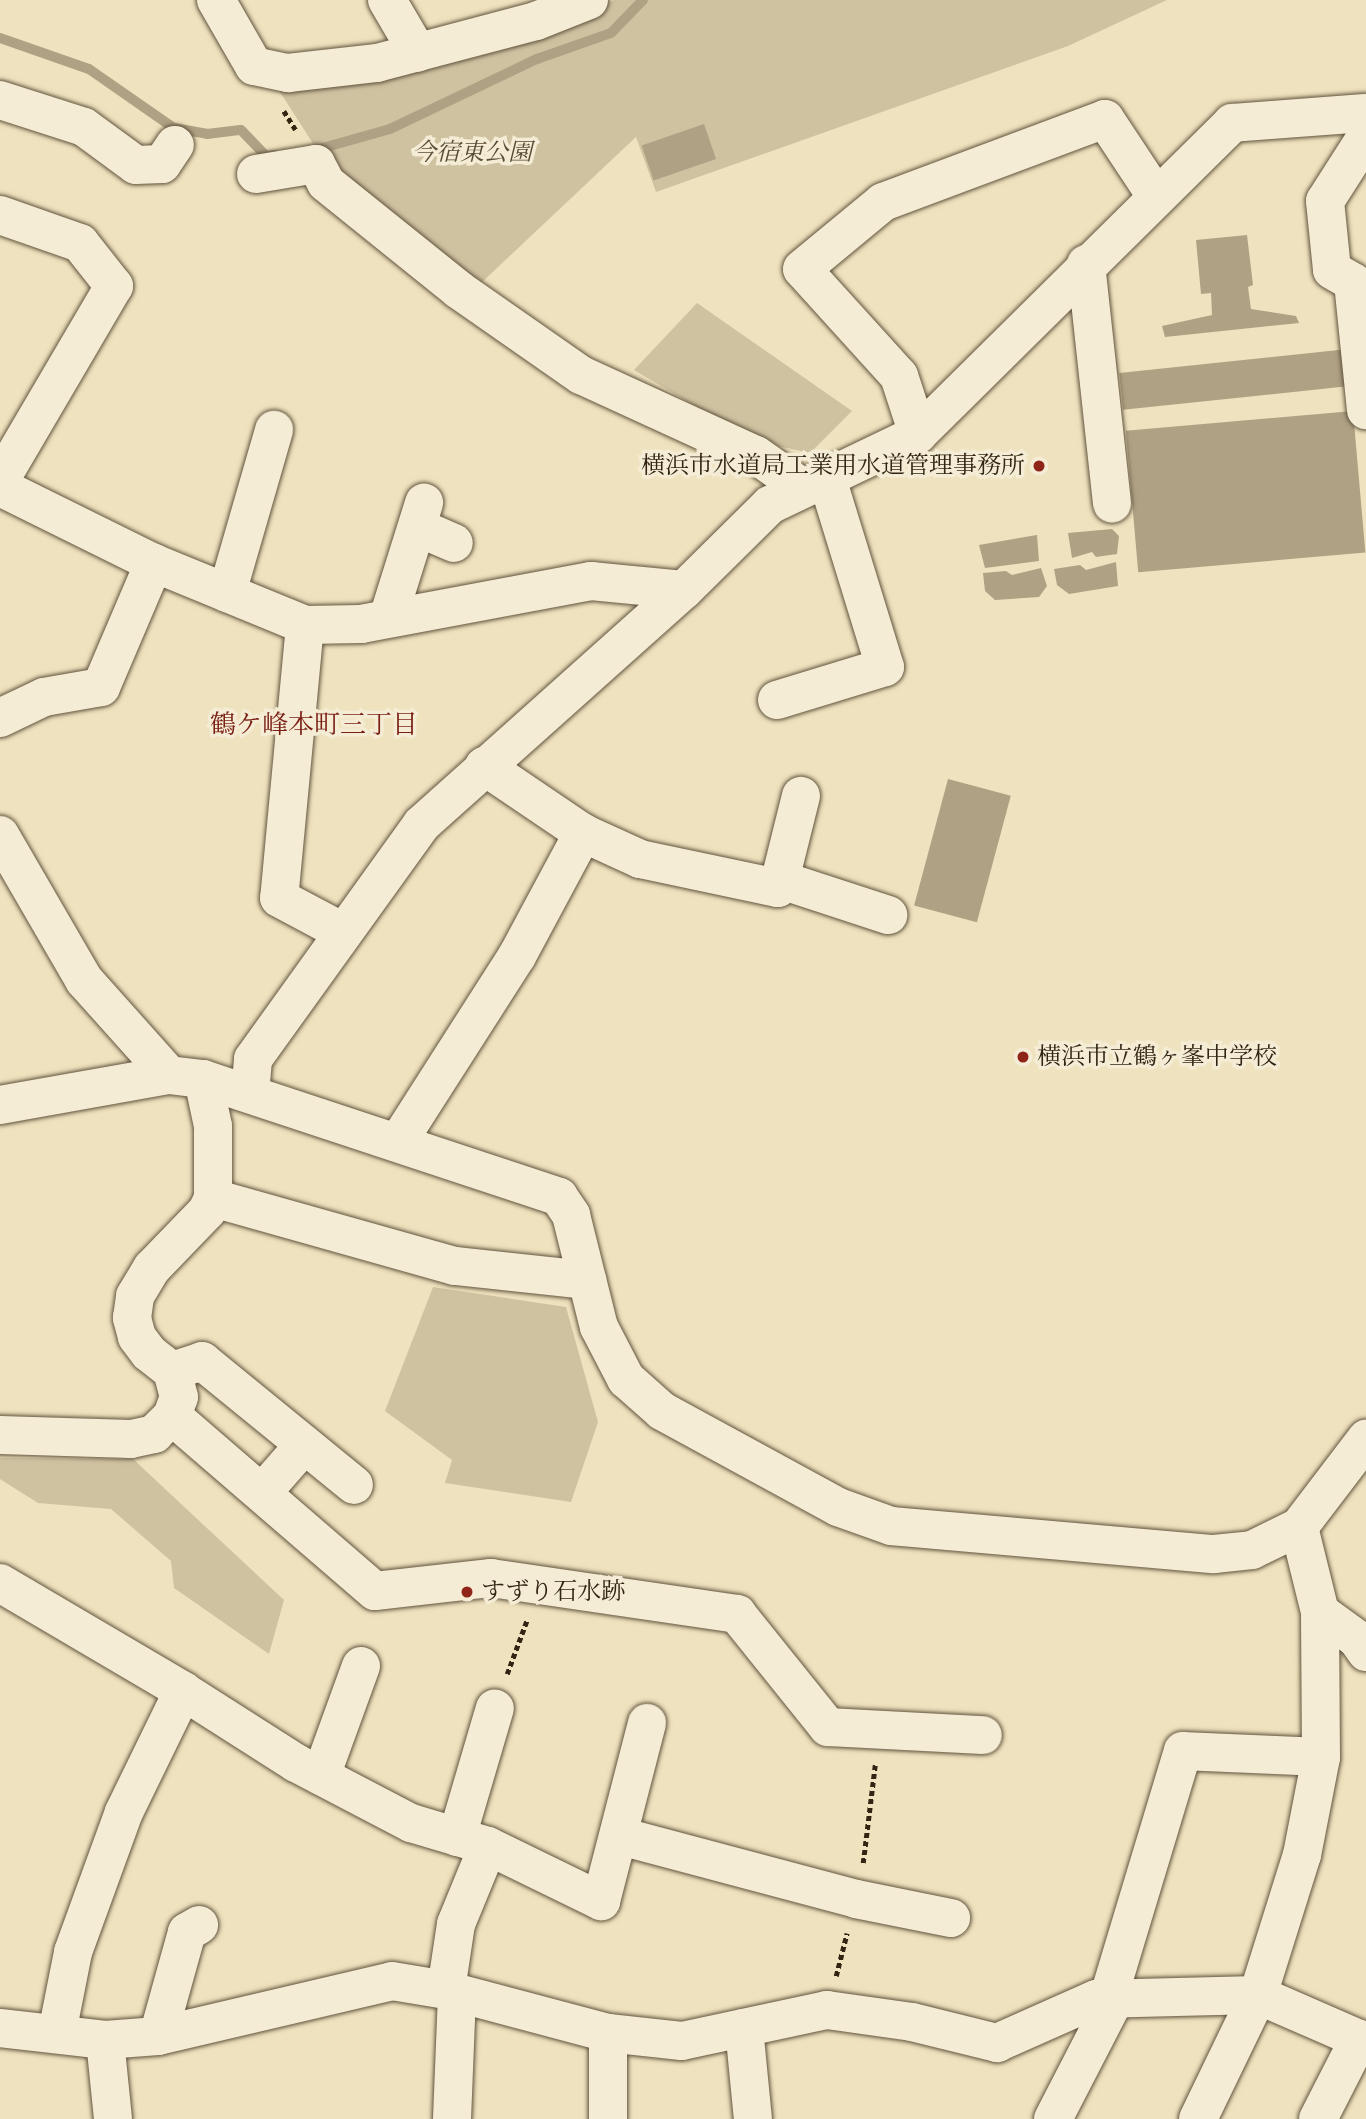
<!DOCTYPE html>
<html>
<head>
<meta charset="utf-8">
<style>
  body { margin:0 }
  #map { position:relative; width:1366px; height:2119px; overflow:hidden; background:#efe2be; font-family:"IM FELL Double Pica","Noto Serif JP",serif }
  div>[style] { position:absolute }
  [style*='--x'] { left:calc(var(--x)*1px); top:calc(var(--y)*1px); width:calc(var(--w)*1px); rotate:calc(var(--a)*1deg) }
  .green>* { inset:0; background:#cfc2a1 }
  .water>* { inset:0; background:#afa184; transform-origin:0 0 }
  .stream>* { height:10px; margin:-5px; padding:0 5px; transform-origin:5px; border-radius:5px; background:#afa184 }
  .path>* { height:4.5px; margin-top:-2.25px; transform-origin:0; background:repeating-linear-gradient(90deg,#322413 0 5px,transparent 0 8.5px) }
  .roads { filter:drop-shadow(0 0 2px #61543e) drop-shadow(0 0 2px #61543e) }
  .minor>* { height:38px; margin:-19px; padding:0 19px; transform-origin:19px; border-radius:19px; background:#f5ecd5 }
  .dots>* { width:19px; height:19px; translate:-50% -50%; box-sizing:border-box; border:4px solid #f5ecd5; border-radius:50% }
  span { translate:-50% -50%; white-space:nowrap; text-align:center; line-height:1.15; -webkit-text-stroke:7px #f5ecd5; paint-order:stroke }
  .park-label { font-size:24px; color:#594c36; font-style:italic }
  .poi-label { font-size:24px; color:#322413 }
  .right { translate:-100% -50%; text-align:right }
  .left { translate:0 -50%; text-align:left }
  .neighbourhood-label { font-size:26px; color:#7a1f14 }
</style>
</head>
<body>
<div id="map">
  <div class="green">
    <div style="clip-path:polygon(614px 0,1167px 0,1068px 46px,656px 192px,636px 137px,480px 284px,337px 181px,273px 81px,550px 26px)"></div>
    <div style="clip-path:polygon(697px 303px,852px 411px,810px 453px,755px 441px,634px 370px)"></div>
    <div style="clip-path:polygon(433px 1287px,566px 1307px,598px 1422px,571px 1502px,445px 1483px,452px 1460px,385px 1411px)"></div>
    <div style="clip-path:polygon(0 1458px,133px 1459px,284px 1600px,269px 1654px,174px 1588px,171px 1561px,111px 1509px,38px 1503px,0 1479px)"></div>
  </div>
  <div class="water">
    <div style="left:704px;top:124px;width:37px;height:66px;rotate:71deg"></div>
    <div style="clip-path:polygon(1247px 235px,1253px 285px,1248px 287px,1251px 309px,1296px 316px,1299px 323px,1165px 337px,1162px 326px,1212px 315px,1211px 293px,1201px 294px,1196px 240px)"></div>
    <div style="left:1348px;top:349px;width:37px;height:230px;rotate:84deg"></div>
    <div style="left:1353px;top:411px;width:142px;height:228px;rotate:85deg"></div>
    <div style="clip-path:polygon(1112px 529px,1119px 536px,1117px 554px,1096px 557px,1092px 552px,1072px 558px,1068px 533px)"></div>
    <div style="clip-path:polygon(1037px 535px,1039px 561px,985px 568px,979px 545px)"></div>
    <div style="clip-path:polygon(1116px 562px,1118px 586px,1069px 594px,1057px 585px,1054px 569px,1080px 565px,1086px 570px)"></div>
    <div style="clip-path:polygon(1041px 568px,1047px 586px,1039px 597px,995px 600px,985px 591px,983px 573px,1006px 571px,1012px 575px)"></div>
    <div style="left:948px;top:779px;width:65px;height:131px;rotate:15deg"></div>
  </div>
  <div class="stream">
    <div style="--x:0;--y:38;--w:94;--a:19.2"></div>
    <div style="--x:89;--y:69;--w:103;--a:34.8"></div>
    <div style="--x:174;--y:128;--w:34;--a:10"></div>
    <div style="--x:207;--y:134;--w:34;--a:-7"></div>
    <div style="--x:241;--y:130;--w:36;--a:46"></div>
    <div style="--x:266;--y:156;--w:9;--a:-6"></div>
    <div style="--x:312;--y:151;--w:81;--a:-15.8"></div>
    <div style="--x:390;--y:129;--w:163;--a:-25.5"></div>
    <div style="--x:537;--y:59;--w:78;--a:-19.4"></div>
    <div style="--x:611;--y:33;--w:46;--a:-45.9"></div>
  </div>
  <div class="path">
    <div style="--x:284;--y:111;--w:22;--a:58"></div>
    <div style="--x:507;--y:1674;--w:58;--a:-69.7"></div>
    <div style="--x:863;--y:1863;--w:99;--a:-83"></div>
    <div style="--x:836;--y:1976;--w:44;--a:-75.7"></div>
  </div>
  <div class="roads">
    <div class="minor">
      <div style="--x:216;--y:0;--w:76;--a:60.1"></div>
      <div style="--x:254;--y:66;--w:35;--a:12"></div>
      <div style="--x:288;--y:73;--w:90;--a:-6.4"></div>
      <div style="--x:377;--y:63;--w:164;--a:-14.8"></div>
      <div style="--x:536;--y:21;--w:57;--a:-21.6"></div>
      <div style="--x:387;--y:0;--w:61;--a:59.7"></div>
      <div style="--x:0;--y:100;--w:88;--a:17.8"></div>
      <div style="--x:84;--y:127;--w:64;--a:36.2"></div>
      <div style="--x:136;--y:165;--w:26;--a:-2"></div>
      <div style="--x:162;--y:164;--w:23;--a:-56"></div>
      <div style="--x:1366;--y:137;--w:76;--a:122.6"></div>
      <div style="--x:1325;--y:201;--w:69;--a:84.2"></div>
      <div style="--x:1332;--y:270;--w:24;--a:30"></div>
      <div style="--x:1353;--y:282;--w:129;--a:84.2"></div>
      <div style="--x:256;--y:174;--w:61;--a:-9.5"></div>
      <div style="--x:316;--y:164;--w:21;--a:62"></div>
      <div style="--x:326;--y:183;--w:171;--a:38.8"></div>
      <div style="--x:459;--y:290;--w:149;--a:34.9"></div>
      <div style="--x:581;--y:375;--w:192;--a:24.6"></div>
      <div style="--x:756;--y:455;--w:54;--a:35.2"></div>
      <div style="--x:0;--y:215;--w:85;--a:19.3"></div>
      <div style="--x:80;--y:243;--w:55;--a:51.7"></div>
      <div style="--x:114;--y:286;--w:225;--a:120.4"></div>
      <div style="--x:1086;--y:264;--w:241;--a:83.8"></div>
      <div style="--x:918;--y:434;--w:61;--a:-108.1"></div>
      <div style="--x:899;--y:376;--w:144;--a:-132.2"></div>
      <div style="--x:802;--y:269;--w:105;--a:-39.6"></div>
      <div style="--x:883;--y:202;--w:237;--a:-20.5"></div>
      <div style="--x:1105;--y:119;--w:92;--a:56.5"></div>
      <div style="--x:0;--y:487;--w:172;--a:26.3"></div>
      <div style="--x:154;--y:563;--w:163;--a:22.3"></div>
      <div style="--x:305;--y:625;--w:56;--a:-1"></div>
      <div style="--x:361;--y:624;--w:234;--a:-10.6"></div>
      <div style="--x:591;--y:581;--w:93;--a:5.5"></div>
      <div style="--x:417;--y:527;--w:40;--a:23.4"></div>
      <div style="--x:227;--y:593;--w:170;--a:-73.9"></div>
      <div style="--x:388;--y:618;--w:121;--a:-72.6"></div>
      <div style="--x:305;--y:625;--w:274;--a:95.4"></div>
      <div style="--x:279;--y:898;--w:70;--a:28"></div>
      <div style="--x:777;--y:700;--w:113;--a:-17"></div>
      <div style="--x:885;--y:667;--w:201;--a:-107.1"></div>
      <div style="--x:0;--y:718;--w:49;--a:-25.5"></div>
      <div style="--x:44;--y:697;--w:58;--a:-10"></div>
      <div style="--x:101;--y:687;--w:135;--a:-66.9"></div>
      <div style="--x:484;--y:766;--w:120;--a:34.1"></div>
      <div style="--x:583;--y:833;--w:63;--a:24.5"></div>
      <div style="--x:640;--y:859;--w:141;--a:11.9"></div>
      <div style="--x:778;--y:888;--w:95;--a:-76"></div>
      <div style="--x:0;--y:835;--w:168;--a:59.9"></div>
      <div style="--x:84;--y:980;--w:127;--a:48.2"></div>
      <div style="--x:781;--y:880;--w:113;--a:18.1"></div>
      <div style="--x:250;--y:1094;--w:35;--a:-85"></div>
      <div style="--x:253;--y:1059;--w:289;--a:-54.3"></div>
      <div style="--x:422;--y:824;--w:351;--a:-41.8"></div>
      <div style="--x:684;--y:590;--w:121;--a:-44.7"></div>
      <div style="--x:770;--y:505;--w:164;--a:-25.6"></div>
      <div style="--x:918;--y:434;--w:442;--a:-44.7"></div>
      <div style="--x:1232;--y:123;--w:134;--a:-4.3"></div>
      <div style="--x:0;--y:1105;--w:172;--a:-10.1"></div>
      <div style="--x:169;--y:1075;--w:34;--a:7"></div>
      <div style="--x:203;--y:1079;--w:375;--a:18.3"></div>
      <div style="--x:559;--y:1197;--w:22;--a:56"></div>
      <div style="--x:571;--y:1215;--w:115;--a:76"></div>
      <div style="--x:599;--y:1327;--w:59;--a:62.6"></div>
      <div style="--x:626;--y:1379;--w:48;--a:41.6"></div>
      <div style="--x:662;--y:1411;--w:200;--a:28.6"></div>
      <div style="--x:838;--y:1507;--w:56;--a:19.7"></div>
      <div style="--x:891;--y:1526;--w:324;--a:5"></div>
      <div style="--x:1214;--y:1554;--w:38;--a:-6"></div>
      <div style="--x:1252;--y:1550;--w:52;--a:-26.1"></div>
      <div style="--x:1299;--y:1527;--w:111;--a:-52.7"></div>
      <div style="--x:398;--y:1142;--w:221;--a:-57.4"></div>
      <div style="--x:517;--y:956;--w:140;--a:-61.8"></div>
      <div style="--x:213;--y:1198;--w:251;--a:15.7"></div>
      <div style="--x:455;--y:1266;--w:133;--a:6.1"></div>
      <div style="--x:172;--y:1371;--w:32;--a:-18"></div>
      <div style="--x:202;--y:1361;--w:196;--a:39.2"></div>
      <div style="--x:172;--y:1416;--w:268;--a:40.8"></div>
      <div style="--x:375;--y:1591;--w:117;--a:-6.4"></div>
      <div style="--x:491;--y:1578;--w:249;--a:8.3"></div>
      <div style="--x:737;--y:1614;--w:145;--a:51.2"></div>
      <div style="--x:828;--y:1727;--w:155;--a:3"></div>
      <div style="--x:0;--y:1435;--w:131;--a:1.7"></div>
      <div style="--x:131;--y:1439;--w:24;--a:-12"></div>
      <div style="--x:154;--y:1434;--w:25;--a:-45"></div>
      <div style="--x:172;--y:1416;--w:20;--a:-70"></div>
      <div style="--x:179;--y:1397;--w:27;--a:-105"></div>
      <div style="--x:172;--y:1371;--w:29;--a:-142"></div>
      <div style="--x:149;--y:1353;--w:20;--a:-127"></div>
      <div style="--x:137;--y:1337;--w:20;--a:-105"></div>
      <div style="--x:132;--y:1318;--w:22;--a:-82"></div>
      <div style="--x:135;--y:1296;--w:33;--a:-59"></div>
      <div style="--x:152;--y:1268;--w:79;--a:-46"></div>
      <div style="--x:207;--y:1211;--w:14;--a:-65"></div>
      <div style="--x:213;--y:1198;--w:72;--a:-90"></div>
      <div style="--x:213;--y:1126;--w:48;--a:-102"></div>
      <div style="--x:262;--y:1493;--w:64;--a:-48.8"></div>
      <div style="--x:0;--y:1583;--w:212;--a:30.5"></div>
      <div style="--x:183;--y:1691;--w:134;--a:32.5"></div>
      <div style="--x:296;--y:1763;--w:130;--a:27.6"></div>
      <div style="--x:411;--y:1823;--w:80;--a:16.6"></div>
      <div style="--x:1320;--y:1612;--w:46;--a:36.1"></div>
      <div style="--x:1357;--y:1639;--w:16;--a:55"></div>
      <div style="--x:321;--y:1776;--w:117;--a:-70"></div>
      <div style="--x:620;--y:1836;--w:244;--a:14.9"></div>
      <div style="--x:856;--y:1899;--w:97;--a:11.3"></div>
      <div style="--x:457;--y:1837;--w:134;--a:-73.6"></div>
      <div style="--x:446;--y:1990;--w:67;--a:-81.4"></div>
      <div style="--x:456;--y:1924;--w:84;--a:-67.7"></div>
      <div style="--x:488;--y:1846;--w:126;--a:26"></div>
      <div style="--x:601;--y:1901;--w:184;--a:-75.5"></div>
      <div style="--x:1108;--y:1999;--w:259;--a:-73.2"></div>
      <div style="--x:1183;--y:1751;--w:138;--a:2.5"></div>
      <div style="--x:0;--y:2028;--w:106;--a:6.5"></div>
      <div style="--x:105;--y:2040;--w:53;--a:-4.3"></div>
      <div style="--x:158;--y:2036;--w:240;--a:-13.2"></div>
      <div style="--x:392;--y:1981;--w:55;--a:9.5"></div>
      <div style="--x:446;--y:1990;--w:168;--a:14.9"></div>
      <div style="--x:608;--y:2033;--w:74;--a:6.2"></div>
      <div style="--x:682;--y:2041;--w:148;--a:-12.1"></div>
      <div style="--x:827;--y:2010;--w:86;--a:8"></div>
      <div style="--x:912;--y:2022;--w:88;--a:13.9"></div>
      <div style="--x:997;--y:2043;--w:108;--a:-24"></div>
      <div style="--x:1096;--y:1999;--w:162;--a:-1.4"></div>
      <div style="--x:1258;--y:1995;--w:118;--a:23.5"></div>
      <div style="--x:744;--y:2028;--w:91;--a:84.4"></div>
      <div style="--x:57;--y:2033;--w:83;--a:-78.8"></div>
      <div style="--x:73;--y:1952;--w:149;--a:-70"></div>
      <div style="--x:124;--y:1812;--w:135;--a:-64"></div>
      <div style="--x:158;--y:2036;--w:108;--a:-74.4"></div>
      <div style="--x:187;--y:1932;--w:14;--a:-30"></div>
      <div style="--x:105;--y:2040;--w:79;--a:84.2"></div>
      <div style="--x:452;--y:2119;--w:124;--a:-87.7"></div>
      <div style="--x:608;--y:2119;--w:86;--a:-90"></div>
      <div style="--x:1053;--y:2119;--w:135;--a:-62.7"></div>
      <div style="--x:1198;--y:2119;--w:138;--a:-64.2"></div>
      <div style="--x:1258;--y:1995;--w:147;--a:-72.6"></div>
      <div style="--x:1302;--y:1855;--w:100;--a:-79"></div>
      <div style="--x:1321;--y:1757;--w:145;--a:-90.4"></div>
      <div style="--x:1320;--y:1612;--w:88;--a:-103.9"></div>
      <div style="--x:1318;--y:2119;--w:90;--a:-62.9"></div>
    </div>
  </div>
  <div class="dots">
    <div style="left:1039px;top:466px;background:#8f2418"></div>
    <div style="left:1023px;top:1057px;background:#8f2418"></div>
    <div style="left:467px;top:1592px;background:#8f2418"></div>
  </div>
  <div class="park-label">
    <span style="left:472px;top:153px">今宿東公園</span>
  </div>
  <div class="poi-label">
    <span class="right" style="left:1025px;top:466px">横浜市水道局工業用水道管理事務所</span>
    <span class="left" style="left:1037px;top:1057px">横浜市立鶴ヶ峯中学校</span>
    <span class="left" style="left:481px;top:1592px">すずり石水跡</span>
  </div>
  <div class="neighbourhood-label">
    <span style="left:314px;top:726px">鶴ケ峰本町三丁目</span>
  </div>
</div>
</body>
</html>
